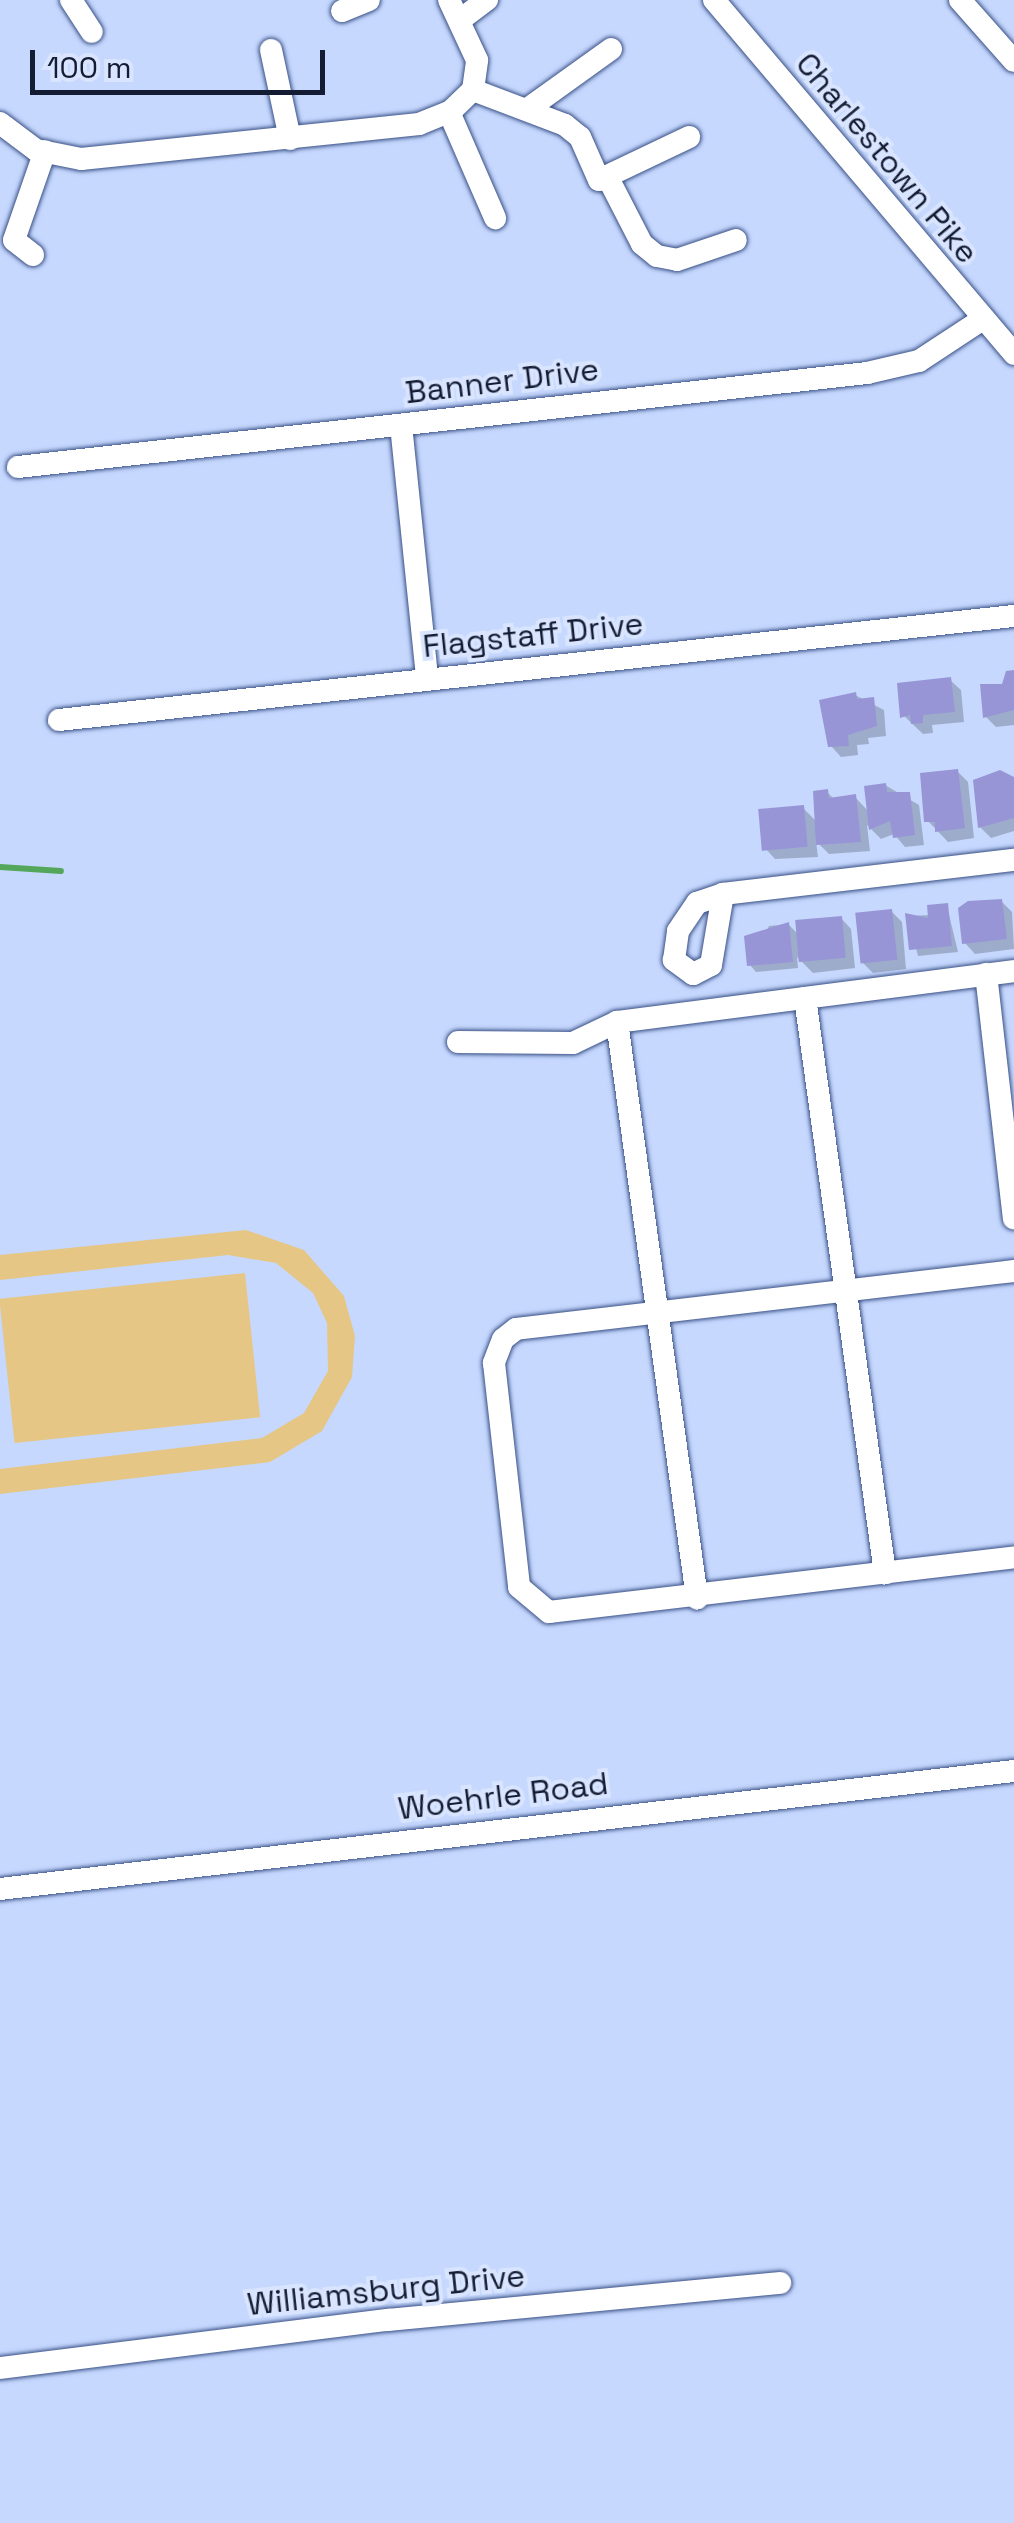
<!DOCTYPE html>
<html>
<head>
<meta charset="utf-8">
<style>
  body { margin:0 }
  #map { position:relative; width:1014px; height:2523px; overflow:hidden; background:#c6d8fe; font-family:"Space Grotesk",sans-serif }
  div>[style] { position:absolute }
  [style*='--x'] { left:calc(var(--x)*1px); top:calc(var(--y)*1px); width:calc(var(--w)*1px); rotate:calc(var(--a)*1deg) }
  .green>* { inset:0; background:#e5c684; transform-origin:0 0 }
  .shadow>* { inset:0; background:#0003 }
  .stream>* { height:6px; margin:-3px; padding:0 3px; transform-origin:3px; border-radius:3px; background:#54a65a }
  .building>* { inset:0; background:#9795d5; transform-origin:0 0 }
  .roads { filter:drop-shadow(0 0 2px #395086) drop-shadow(0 0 2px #395086) }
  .minor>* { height:22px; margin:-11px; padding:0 11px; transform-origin:11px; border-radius:11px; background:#fff }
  span { translate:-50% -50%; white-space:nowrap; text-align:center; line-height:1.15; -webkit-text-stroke:8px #d9e5ff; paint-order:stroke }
  .street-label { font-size:32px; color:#131c33 }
  .scale { position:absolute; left:30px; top:50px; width:295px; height:45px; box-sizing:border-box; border:5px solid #131c33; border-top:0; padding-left:12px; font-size:30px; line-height:35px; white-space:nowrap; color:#131c33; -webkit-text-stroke:8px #d9e5ff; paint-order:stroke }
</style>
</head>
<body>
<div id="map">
  <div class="green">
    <div style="clip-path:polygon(246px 1230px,304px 1250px,344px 1296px,355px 1336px,352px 1377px,322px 1431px,270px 1462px,0 1494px,0 1469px,262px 1438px,304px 1413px,328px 1371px,327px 1323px,313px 1293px,276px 1263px,228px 1255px,0 1280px,0 1255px)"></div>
    <div style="left:245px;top:1273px;width:145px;height:247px;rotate:84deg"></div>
  </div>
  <div class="shadow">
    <div style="clip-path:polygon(1014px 672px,1014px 725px,996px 727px,986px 717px)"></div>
    <div style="clip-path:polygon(950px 680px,961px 690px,964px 722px,932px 725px,933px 733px,923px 734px,903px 715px)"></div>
    <div style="clip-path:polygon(855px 695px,884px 710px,886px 736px,868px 738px,869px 744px,857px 745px,858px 755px,841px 757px,831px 746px)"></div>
    <div style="clip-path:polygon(957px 771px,968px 782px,974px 838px,948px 842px,927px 820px)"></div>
    <div style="clip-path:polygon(1014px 781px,1014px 831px,991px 838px,980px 827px)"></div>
    <div style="clip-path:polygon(885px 785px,919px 805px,924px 845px,905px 847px,894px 834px,881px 839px,867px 825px,870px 851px,829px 854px,816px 841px,818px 857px,775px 859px,765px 848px,803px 808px,818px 823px,827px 792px,834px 799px,855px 797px,869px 812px)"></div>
    <div style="clip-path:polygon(1001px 901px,1012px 912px,1014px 949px,975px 954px,965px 943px)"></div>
    <div style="clip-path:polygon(947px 906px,958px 952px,918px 956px,908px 916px,931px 915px)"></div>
    <div style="clip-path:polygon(891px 911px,902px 922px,906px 969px,873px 973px,863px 963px)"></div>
    <div style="clip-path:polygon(841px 918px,851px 929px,855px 968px,813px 973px,797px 957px,798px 968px,756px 972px,750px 965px,769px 926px,788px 924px,800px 936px)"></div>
  </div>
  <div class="stream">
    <div style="--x:0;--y:867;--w:61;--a:3.8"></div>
  </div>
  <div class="building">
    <div style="clip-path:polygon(1014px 670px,1014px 710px,983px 718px,980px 684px,1002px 684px,1006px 671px)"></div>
    <div style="clip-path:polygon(951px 677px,955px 712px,923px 715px,923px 723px,911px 724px,910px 715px,900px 718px,897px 683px)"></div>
    <div style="clip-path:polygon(856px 692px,857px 699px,874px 697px,877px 726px,848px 735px,849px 746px,828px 747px,819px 700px)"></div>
    <div style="clip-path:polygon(958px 769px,965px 828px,935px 832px,935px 822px,924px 822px,920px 773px)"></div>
    <div style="clip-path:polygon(1000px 770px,1014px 777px,1014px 818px,978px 828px,973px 780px)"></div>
    <div style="clip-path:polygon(886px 783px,887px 792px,910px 792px,915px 835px,893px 838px,890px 821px,869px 830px,864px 786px)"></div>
    <div style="clip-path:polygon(828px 789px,829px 798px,856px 794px,861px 842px,816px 845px,813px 791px)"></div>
    <div style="left:804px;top:805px;width:42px;height:46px;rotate:85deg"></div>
    <div style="clip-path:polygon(1002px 899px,1007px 939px,962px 944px,958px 908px,968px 901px)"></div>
    <div style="clip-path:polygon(948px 903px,952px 946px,909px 950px,905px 913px,928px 918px,927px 905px)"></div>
    <div style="left:892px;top:909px;width:51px;height:37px;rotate:84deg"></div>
    <div style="left:842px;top:916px;width:42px;height:47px;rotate:85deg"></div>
    <div style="clip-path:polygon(789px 922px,793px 962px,747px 966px,744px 936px)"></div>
  </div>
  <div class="roads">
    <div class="minor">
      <div style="--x:71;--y:0;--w:38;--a:57"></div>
      <div style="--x:714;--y:0;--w:464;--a:49.7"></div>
      <div style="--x:960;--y:0;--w:81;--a:48.5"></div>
      <div style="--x:342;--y:11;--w:29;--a:-22"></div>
      <div style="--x:460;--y:20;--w:34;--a:-37"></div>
      <div style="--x:271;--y:50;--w:91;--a:77.9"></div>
      <div style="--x:473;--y:90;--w:98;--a:20.8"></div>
      <div style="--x:565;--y:125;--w:19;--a:39"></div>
      <div style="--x:580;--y:137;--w:47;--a:66.2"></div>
      <div style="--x:599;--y:180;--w:100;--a:-25.5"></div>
      <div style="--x:529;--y:108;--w:101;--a:-35.7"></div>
      <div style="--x:449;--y:112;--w:116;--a:66.5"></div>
      <div style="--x:0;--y:123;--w:45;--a:36.9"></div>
      <div style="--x:36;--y:150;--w:46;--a:11.3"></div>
      <div style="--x:81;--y:159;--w:340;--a:-5.9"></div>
      <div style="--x:419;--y:124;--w:35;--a:-22"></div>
      <div style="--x:451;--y:111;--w:30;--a:-44"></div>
      <div style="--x:473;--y:90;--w:30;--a:-82"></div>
      <div style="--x:477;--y:60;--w:66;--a:-115"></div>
      <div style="--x:607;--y:176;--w:76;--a:62.8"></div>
      <div style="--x:642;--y:244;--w:19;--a:39"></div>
      <div style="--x:657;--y:256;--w:20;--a:11"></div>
      <div style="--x:677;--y:260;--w:62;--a:-18.7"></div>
      <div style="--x:33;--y:255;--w:24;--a:-142"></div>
      <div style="--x:14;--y:240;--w:94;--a:-70.8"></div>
      <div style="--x:401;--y:425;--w:254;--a:84.1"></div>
      <div style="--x:18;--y:467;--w:854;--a:-6.32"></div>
      <div style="--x:867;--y:373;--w:53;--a:-13"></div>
      <div style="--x:919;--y:361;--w:73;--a:-33.3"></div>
      <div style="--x:59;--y:720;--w:961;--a:-6.22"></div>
      <div style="--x:723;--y:894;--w:72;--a:99.6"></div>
      <div style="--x:711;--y:965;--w:20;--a:153"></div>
      <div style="--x:693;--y:974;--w:24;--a:-144"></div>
      <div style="--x:674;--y:960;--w:29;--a:-82"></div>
      <div style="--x:678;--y:931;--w:34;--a:-56"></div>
      <div style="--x:697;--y:903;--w:28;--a:-19"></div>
      <div style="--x:723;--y:894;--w:293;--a:-6.7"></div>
      <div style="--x:986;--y:974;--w:246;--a:83.5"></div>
      <div style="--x:805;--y:998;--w:581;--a:82.08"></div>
      <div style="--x:617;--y:1022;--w:582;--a:82.09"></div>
      <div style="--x:458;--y:1042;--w:115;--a:0.5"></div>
      <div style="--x:573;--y:1043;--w:49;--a:-25.5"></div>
      <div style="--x:617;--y:1022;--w:400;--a:-7.3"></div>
      <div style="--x:1014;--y:1271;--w:501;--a:173.36"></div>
      <div style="--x:516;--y:1329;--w:16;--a:142"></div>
      <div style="--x:503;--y:1339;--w:26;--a:111"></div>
      <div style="--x:494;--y:1363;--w:225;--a:83.6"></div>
      <div style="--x:519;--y:1587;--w:39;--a:40"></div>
      <div style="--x:549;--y:1612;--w:468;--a:-6.7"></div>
      <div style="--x:0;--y:1889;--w:1021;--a:-6.64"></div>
      <div style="--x:0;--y:2368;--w:391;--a:-7.1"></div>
      <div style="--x:388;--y:2320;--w:394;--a:-5.4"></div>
    </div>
  </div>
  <div class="street-label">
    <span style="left:887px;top:158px;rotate:50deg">Charlestown Pike</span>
    <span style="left:502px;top:381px;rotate:-7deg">Banner Drive</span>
    <span style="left:533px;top:635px;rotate:-6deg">Flagstaff Drive</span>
    <span style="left:503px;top:1796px;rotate:-7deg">Woehrle Road</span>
    <span style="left:386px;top:2290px;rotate:-6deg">Williamsburg Drive</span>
  </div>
  <div class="scale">100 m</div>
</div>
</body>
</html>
